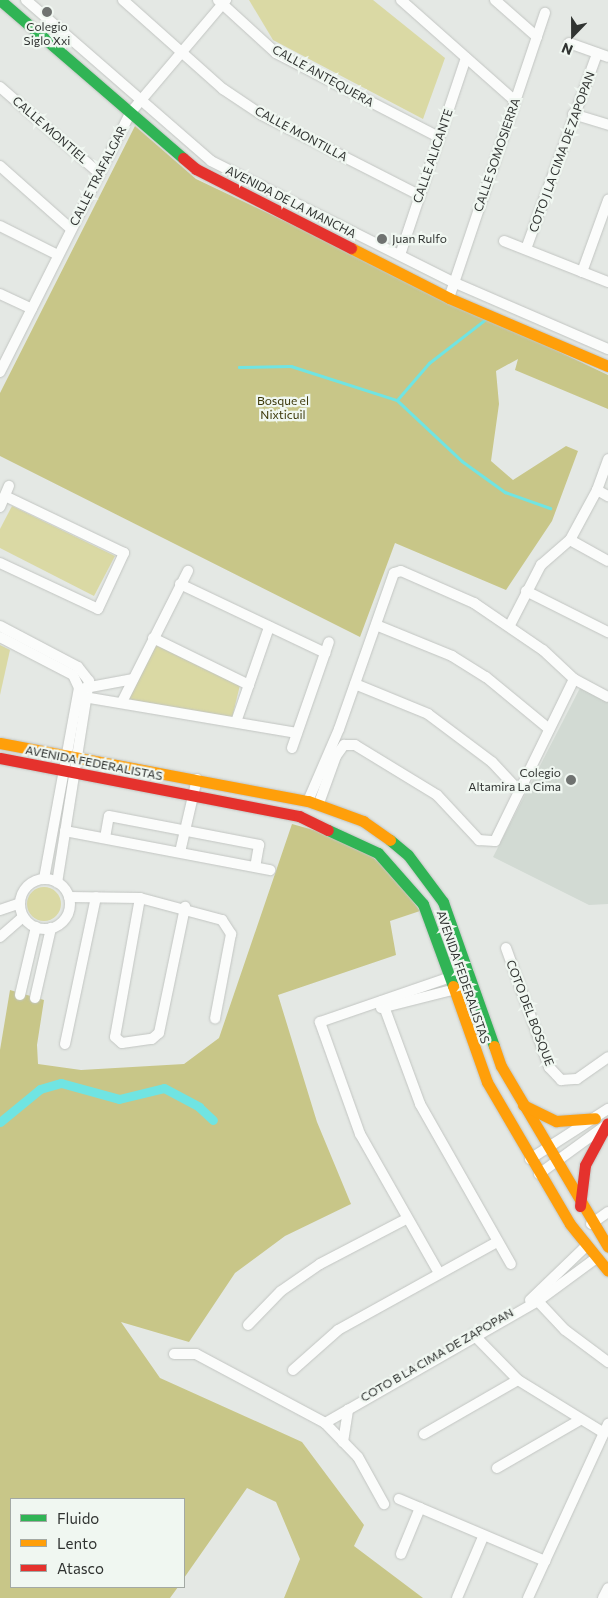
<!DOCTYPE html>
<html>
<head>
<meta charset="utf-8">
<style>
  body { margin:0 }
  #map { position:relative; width:608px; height:1598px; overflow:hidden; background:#e4e8e4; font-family:Commissioner,sans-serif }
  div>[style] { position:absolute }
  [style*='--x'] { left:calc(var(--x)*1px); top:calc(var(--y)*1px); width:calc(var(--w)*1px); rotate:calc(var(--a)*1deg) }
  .built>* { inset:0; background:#d2dad3 }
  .green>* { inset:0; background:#dad9a4 }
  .round { border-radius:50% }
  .forest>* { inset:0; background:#c8c688 }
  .stream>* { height:2.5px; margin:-1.25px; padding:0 1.25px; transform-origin:1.25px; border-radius:1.25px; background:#70e4e2 }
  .canal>* { height:9px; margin:-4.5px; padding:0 4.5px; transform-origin:4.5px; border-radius:4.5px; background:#70e4e2 }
  .roads { filter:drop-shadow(0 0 1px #c2c5c2) drop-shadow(0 0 1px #c2c5c2) }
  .street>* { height:10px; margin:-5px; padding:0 5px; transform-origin:5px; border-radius:5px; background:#fbfcfb }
  .street>.ring { margin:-5px; padding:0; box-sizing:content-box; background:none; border:10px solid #fbfcfb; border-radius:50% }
  .fast>* { height:11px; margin:-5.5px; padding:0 5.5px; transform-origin:5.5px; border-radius:5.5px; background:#30b455 }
  .slow>* { height:11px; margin:-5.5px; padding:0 5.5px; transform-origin:5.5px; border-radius:5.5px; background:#ff9f0a }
  .jam>* { height:11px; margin:-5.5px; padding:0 5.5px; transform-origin:5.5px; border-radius:5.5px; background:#e5322d }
  .dots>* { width:14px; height:14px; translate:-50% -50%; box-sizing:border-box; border:2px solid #f0f7f1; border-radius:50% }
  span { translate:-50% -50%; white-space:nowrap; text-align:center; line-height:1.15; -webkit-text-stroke:4.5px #f0f7f1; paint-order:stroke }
  .poi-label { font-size:12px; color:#303331 }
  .left { translate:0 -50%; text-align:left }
  .right { translate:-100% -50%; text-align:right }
  .street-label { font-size:12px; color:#303331 }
  .park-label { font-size:12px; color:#3b3709 }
  .legend { position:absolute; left:10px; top:1498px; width:175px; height:90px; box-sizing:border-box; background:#f0f7f1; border:1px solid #a3a9a4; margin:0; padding:6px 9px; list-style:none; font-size:15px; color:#303331 }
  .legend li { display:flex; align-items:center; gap:10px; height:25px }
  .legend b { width:25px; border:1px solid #a3a9a4 }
  .north { position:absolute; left:548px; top:10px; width:50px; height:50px; -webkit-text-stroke:4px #f0f7f1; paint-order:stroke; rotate:202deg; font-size:14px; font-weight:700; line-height:20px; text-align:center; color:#303331 }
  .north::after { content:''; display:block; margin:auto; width:18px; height:22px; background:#303331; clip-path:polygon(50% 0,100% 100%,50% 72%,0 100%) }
</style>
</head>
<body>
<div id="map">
  <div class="built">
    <div style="clip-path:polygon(580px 688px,608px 702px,608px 904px,589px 905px,493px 857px)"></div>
  </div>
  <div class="green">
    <div style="clip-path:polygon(249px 0,373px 0,445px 58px,423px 119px,273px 40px)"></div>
    <div style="clip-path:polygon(12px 506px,115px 556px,94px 596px,0 548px,0 529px)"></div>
    <div style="clip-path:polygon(156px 644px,240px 685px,232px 718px,127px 699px)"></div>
    <div style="clip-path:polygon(0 645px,10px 650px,0 695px)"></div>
    <div class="round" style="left:27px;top:887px;width:34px;height:34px"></div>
  </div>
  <div class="forest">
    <div style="clip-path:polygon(135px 126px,196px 179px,608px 375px,608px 409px,515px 370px,518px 359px,496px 371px,499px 404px,491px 461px,513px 480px,566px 446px,578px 451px,552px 521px,506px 590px,395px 543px,360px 637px,0 456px,0 393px)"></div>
    <div style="clip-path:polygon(292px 824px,328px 834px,370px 855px,392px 873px,420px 911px,390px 921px,396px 955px,278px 995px,317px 1122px,351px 1204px,285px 1236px,235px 1273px,189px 1342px,121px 1322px,160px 1378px,302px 1442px,364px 1525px,354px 1546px,423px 1598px,284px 1598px,300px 1559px,276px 1502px,247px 1488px,184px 1578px,184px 1499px,11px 1499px,11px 1587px,178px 1587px,170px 1598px,0 1598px,0 1050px,10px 990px,44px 1000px,37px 1045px,38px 1064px,81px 1070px,184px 1064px,219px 1038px)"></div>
  </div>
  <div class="stream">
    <div style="--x:239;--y:367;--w:52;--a:-1.1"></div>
    <div style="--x:291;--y:366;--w:111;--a:17.8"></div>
    <div style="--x:397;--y:400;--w:89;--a:43.2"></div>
    <div style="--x:462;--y:461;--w:53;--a:35.8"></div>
    <div style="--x:505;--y:492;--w:48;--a:19.6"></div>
    <div style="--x:397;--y:400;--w:49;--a:-49.1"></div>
    <div style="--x:429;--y:363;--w:72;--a:-37.7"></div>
  </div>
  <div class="canal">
    <div style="--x:0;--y:1122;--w:52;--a:-39.5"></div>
    <div style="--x:40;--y:1089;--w:22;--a:-16"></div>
    <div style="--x:61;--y:1083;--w:60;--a:15.4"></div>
    <div style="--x:119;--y:1099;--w:46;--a:-13.7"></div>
    <div style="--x:164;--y:1088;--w:40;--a:28"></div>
    <div style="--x:199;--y:1107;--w:19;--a:43"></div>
  </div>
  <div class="roads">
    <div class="street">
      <div style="--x:26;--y:0;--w:245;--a:41"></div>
      <div style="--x:211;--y:161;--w:271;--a:26.6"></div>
      <div style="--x:453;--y:282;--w:169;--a:23.4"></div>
      <div style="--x:123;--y:0;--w:134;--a:41.7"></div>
      <div style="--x:223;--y:89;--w:47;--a:33.7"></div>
      <div style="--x:262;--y:115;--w:176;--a:27"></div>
      <div style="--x:218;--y:0;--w:79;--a:42.4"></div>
      <div style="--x:276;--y:53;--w:183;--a:27.3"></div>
      <div style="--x:401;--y:0;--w:152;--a:41.5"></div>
      <div style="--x:495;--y:0;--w:56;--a:41.4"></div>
      <div style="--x:569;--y:43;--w:41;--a:19.7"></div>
      <div style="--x:0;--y:87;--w:131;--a:41"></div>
      <div style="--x:573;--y:114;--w:37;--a:17"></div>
      <div style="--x:0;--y:166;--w:95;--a:41.6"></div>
      <div style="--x:0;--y:226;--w:65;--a:26.6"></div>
      <div style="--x:504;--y:241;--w:112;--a:21.5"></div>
      <div style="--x:526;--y:249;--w:208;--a:-70"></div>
      <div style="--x:400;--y:255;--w:208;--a:-71.5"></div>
      <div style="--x:582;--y:272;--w:77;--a:-70.1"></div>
      <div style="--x:0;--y:294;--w:35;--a:25"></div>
      <div style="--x:449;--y:298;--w:301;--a:-71.4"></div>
      <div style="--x:0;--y:372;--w:291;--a:-63.3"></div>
      <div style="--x:131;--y:112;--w:147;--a:-49.7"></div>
      <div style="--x:597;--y:490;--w:13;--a:29"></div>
      <div style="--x:0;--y:507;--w:23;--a:-67"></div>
      <div style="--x:570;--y:540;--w:43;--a:28.9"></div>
      <div style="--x:0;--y:563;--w:108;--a:25.1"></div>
      <div style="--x:98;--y:609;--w:62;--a:-65.1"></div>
      <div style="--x:124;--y:553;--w:132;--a:-154.4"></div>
      <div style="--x:180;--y:584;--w:161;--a:25.4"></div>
      <div style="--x:526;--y:591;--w:92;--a:26.6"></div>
      <div style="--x:376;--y:625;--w:82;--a:22.2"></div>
      <div style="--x:452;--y:656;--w:40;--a:32"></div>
      <div style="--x:486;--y:677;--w:82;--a:39.5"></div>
      <div style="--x:510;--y:625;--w:68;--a:-62.7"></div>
      <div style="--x:541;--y:565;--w:38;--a:-41"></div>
      <div style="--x:570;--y:540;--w:57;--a:-61.6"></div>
      <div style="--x:597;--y:490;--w:33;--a:-70"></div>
      <div style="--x:0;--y:626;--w:88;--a:27.7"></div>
      <div style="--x:78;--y:667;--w:18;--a:52"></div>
      <div style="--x:89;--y:681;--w:204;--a:99"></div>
      <div style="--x:0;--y:637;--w:82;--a:27.5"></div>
      <div style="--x:73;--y:675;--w:14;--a:65"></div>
      <div style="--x:79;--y:688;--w:194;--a:100.4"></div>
      <div style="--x:153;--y:638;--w:107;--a:26.1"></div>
      <div style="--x:355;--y:684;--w:79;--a:22.3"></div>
      <div style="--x:428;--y:714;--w:80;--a:36.9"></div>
      <div style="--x:492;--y:762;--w:40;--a:47"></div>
      <div style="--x:85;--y:688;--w:49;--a:-10.6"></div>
      <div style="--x:84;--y:697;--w:216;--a:9.6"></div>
      <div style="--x:122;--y:702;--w:147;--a:-63.3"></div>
      <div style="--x:236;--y:722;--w:101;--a:-70.8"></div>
      <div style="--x:292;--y:748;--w:112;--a:-70.8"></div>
      <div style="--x:308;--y:801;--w:78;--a:-66.7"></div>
      <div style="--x:339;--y:729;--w:165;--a:-70.6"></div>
      <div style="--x:394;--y:573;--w:7;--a:-16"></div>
      <div style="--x:401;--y:571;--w:80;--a:23.7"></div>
      <div style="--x:474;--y:603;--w:83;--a:34.3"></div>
      <div style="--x:543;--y:650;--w:42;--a:43.1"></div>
      <div style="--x:574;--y:679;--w:38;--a:28"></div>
      <div style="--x:319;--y:803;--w:50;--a:-70.1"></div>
      <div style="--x:336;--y:756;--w:14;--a:-54"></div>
      <div style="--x:344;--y:745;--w:11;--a:0"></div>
      <div style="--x:355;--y:745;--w:96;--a:31.4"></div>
      <div style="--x:437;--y:795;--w:62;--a:47"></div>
      <div style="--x:479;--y:840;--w:16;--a:4"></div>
      <div style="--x:495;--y:841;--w:180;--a:-64"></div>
      <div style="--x:65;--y:831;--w:209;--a:10.8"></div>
      <div style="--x:105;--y:838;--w:22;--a:-80"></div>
      <div style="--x:109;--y:816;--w:153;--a:10.9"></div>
      <div style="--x:259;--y:845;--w:22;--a:100"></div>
      <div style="--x:180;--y:852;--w:75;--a:-76.9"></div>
      <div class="ring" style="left:20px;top:879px;width:40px;height:40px"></div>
      <div style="--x:69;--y:897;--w:71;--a:0.8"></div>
      <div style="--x:140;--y:898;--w:85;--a:15"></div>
      <div style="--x:222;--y:920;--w:17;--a:57"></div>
      <div style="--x:231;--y:934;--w:86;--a:100.7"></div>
      <div style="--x:140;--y:898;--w:141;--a:100.2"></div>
      <div style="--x:115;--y:1037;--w:9;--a:41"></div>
      <div style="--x:122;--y:1043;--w:30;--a:-8"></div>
      <div style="--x:152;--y:1039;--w:9;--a:-41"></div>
      <div style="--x:159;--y:1033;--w:129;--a:-78.3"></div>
      <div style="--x:0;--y:910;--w:21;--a:-19"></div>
      <div style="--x:0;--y:937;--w:30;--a:-41"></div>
      <div style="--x:506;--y:948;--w:127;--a:70.1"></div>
      <div style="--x:549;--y:1067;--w:18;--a:47"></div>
      <div style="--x:561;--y:1080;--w:16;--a:-4"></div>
      <div style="--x:577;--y:1079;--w:38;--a:-35"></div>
      <div style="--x:20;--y:995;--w:70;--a:-76.8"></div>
      <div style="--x:35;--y:998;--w:72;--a:-77.1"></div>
      <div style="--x:382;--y:1001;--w:110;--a:69.7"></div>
      <div style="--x:420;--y:1104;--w:184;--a:60.4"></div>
      <div style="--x:381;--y:1008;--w:94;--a:-14.2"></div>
      <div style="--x:65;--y:1044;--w:150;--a:-78.1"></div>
      <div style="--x:530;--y:1159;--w:93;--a:-32.7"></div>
      <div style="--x:539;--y:1174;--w:82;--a:-36"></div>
      <div style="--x:591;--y:1224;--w:21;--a:-35"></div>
      <div style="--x:439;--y:1273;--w:160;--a:-119.6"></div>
      <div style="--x:360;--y:1134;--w:119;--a:-109.7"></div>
      <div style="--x:320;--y:1022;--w:157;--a:-19"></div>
      <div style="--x:534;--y:1297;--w:45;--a:46.8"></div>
      <div style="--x:565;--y:1330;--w:54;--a:36.7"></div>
      <div style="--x:530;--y:1300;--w:76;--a:-43.9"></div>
      <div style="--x:248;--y:1325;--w:47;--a:-45.9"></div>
      <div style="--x:281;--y:1291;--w:47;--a:-34.7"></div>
      <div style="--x:320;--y:1264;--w:97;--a:-27.6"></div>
      <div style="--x:473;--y:1334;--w:64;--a:45.6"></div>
      <div style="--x:518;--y:1380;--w:101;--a:31.6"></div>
      <div style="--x:174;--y:1354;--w:22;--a:0"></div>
      <div style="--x:196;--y:1354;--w:146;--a:28.1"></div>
      <div style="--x:325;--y:1423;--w:47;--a:45.9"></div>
      <div style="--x:358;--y:1457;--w:54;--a:61"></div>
      <div style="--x:293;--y:1370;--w:60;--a:-41.6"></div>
      <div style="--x:338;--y:1330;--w:182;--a:-29"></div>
      <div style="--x:325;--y:1423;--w:245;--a:-29.8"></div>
      <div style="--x:538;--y:1301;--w:71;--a:-36.4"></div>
      <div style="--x:424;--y:1434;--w:108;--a:-29.9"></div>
      <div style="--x:343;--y:1442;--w:33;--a:-81"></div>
      <div style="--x:497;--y:1468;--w:94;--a:-30.1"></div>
      <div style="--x:399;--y:1499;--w:159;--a:23"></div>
      <div style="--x:401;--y:1554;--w:50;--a:-67.6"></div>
      <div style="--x:457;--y:1598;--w:66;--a:-66.9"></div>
      <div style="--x:528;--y:1598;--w:192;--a:-65.3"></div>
      <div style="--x:603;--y:1598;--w:11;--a:-63"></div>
    </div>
    <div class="fast">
      <div style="--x:0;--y:0;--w:242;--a:40.8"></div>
      <div style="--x:328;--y:830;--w:55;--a:24.7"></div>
      <div style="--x:378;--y:853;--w:68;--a:48.6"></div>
      <div style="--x:423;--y:904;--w:87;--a:69.9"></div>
      <div style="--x:390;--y:840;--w:23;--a:40"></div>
      <div style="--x:408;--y:855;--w:59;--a:53.3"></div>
      <div style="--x:443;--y:902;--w:153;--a:70.5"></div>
    </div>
    <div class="slow">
      <div style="--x:351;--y:248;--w:110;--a:27"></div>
      <div style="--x:449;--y:298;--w:173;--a:23.2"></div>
      <div style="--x:0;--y:743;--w:313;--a:10.7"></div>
      <div style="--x:308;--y:801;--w:59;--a:20"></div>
      <div style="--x:363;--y:821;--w:33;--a:35"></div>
      <div style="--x:453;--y:986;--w:102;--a:70.5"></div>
      <div style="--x:487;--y:1082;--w:164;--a:59.7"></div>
      <div style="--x:570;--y:1224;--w:60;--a:51"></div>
      <div style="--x:494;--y:1046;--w:21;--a:71"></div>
      <div style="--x:501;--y:1066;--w:210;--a:59.4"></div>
      <div style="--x:523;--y:1105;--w:37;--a:26"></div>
      <div style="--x:556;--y:1121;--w:39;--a:-4"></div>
    </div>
    <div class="jam">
      <div style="--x:183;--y:158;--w:17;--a:40"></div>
      <div style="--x:196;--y:169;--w:174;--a:27"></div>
      <div style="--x:0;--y:758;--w:305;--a:11"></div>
      <div style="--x:299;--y:816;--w:32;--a:26"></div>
      <div style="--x:580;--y:1206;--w:41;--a:-83"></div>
      <div style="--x:585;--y:1165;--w:47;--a:-61.8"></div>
    </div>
  </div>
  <div class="dots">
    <div style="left:47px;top:12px;background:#6f7270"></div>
    <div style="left:382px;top:239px;background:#6f7270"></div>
    <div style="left:571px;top:780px;background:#6f7270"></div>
  </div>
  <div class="poi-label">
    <span style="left:47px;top:34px">Colegio<br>Siglo Xxi</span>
    <span class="left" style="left:392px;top:239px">Juan Rulfo</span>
    <span class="right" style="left:561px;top:780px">Colegio<br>Altamira La Cima</span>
  </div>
  <div class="street-label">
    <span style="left:323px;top:76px;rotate:29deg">CALLE ANTEQUERA</span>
    <span style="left:50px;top:130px;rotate:41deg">CALLE MONTIEL</span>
    <span style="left:301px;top:134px;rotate:28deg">CALLE MONTILLA</span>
    <span style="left:562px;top:152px;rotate:-70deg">COTO J LA CIMA DE ZAPOPAN</span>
    <span style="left:497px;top:155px;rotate:-71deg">CALLE SOMOSIERRA</span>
    <span style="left:433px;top:156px;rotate:-71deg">CALLE ALICANTE</span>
    <span style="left:98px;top:176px;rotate:-63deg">CALLE TRAFALGAR</span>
    <span style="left:291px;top:202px;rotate:27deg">AVENIDA DE LA MANCHA</span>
    <span style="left:94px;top:763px;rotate:11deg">AVENIDA FEDERALISTAS</span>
    <span style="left:463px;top:977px;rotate:71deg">AVENIDA FEDERALISTAS</span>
    <span style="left:530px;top:1013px;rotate:69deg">COTO DEL BOSQUE</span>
    <span style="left:437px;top:1355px;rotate:-30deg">COTO B LA CIMA DE ZAPOPAN</span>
  </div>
  <div class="park-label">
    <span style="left:283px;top:408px">Bosque el<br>Nixticuil</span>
  </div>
  <ul class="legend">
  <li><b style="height:6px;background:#30b455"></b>Fluido</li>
  <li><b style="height:6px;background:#ff9f0a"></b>Lento</li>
  <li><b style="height:6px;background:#e5322d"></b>Atasco</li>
  </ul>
  <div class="north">N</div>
</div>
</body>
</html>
